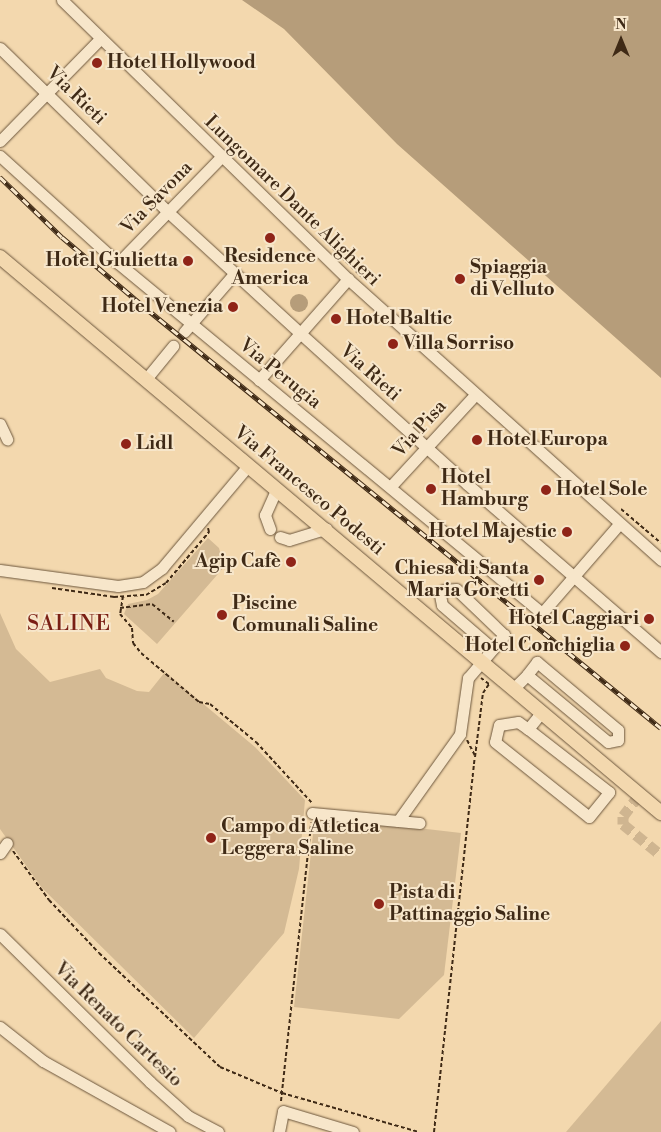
<!DOCTYPE html>
<html>
<head>
<meta charset="utf-8">
<style>
  body { margin:0 }
  #map { position:relative; width:661px; height:1132px; overflow:hidden; background:#f3d8ae; font-family:"Libre Bodoni",serif }
  div>[style] { position:absolute }
  [style*='--x'] { left:calc(var(--x)*1px); top:calc(var(--y)*1px); width:calc(var(--w)*1px); rotate:calc(var(--a)*1deg) }
  .green>* { inset:0; background:#d4ba94 }
  .water>* { inset:0; background:#b69d7a }
  .round { border-radius:50% }
  .minor-tunnel>* { height:11px; margin-top:-5.5px; transform-origin:0; background:repeating-linear-gradient(90deg,#cfb590 0 11px,transparent 0 16.5px) }
  .path>* { height:2px; margin-top:-1px; transform-origin:0; background:repeating-linear-gradient(90deg,#3f2a16 0 4px,transparent 0 6.5px) }
  .roads { filter:drop-shadow(0 0 1px #6c563c) drop-shadow(0 0 1px #6c563c) }
  .minor>* { height:11px; margin:-5.5px; padding:0 5.5px; transform-origin:5.5px; border-radius:5.5px; background:#f7e6ca }
  .major>* { height:14px; margin:-7px; padding:0 7px; transform-origin:7px; border-radius:7px; background:#f3d8ae }
  .rail>* { height:4.5px; margin-top:-2.25px; transform-origin:0; background:repeating-linear-gradient(90deg,#f7e6ca 0 8px,#3f2a16 0 16px); box-sizing:border-box; border-block:1px solid #3f2a16 }
  .dots>* { width:14px; height:14px; translate:-50% -50%; box-sizing:border-box; border:2px solid #f7e6ca; border-radius:50% }
  span { translate:-50% -50%; white-space:nowrap; text-align:center; line-height:1.15; -webkit-text-stroke:4px #f7e6ca; paint-order:stroke }
  .poi-label { font-size:19px; color:#3f2a16; font-weight:700 }
  .left { translate:0 -50%; text-align:left }
  .right { translate:-100% -50%; text-align:right }
  .street-label { font-size:19px; color:#3f2a16 }
  .quarter-label { font-size:21px; color:#7a1f14; letter-spacing:1px }
  .north { position:absolute; left:596px; top:15px; width:50px; height:50px; -webkit-text-stroke:4px #f7e6ca; paint-order:stroke; rotate:0deg; font-size:14px; font-weight:700; line-height:20px; text-align:center; color:#3f2a16 }
  .north::after { content:''; display:block; margin:auto; width:18px; height:22px; background:#3f2a16; clip-path:polygon(50% 0,100% 100%,50% 72%,0 100%) }
</style>
</head>
<body>
<div id="map">
  <div class="green">
    <div style="clip-path:polygon(208px 538px,219px 548px,224px 567px,157px 644px,124px 614px,128px 604px,147px 600px,158px 594px)"></div>
    <div style="clip-path:polygon(0 613px,16px 649px,50px 682px,100px 669px,106px 678px,137px 691px,149px 692px,165px 672px,255px 747px,305px 800px,299px 869px,284px 933px,194px 1038px,42px 888px,0 829px)"></div>
    <div style="clip-path:polygon(315px 816px,461px 833px,444px 975px,399px 1019px,294px 1007px)"></div>
    <div style="clip-path:polygon(661px 1021px,661px 1132px,566px 1132px)"></div>
  </div>
  <div class="water">
    <div style="clip-path:polygon(242px 0,661px 0,661px 378px,397px 144px,284px 29px)"></div>
    <div class="round" style="left:290px;top:294px;width:18px;height:18px"></div>
  </div>
  <div class="minor-tunnel">
    <div style="--x:639;--y:795;--w:26;--a:127"></div>
    <div style="--x:623;--y:816;--w:8;--a:90"></div>
    <div style="--x:623;--y:824;--w:49;--a:39.2"></div>
  </div>
  <div class="path">
    <div style="--x:323;--y:239;--w:57;--a:44.3"></div>
    <div style="--x:621;--y:509;--w:52;--a:40.4"></div>
    <div style="--x:52;--y:588;--w:63;--a:8.3"></div>
    <div style="--x:114;--y:597;--w:32;--a:-4"></div>
    <div style="--x:146;--y:595;--w:23;--a:-31"></div>
    <div style="--x:166;--y:583;--w:67;--a:-49.9"></div>
    <div style="--x:209;--y:532;--w:4;--a:-104"></div>
    <div style="--x:123;--y:596;--w:18;--a:99"></div>
    <div style="--x:120;--y:614;--w:18;--a:49"></div>
    <div style="--x:132;--y:628;--w:15;--a:86"></div>
    <div style="--x:133;--y:643;--w:13;--a:51"></div>
    <div style="--x:141;--y:653;--w:76;--a:40.2"></div>
    <div style="--x:199;--y:702;--w:11;--a:10"></div>
    <div style="--x:210;--y:704;--w:60;--a:39.6"></div>
    <div style="--x:256;--y:742;--w:83;--a:47.4"></div>
    <div style="--x:120;--y:608;--w:32;--a:-7"></div>
    <div style="--x:152;--y:604;--w:28;--a:39"></div>
    <div style="--x:519;--y:648;--w:16;--a:-50"></div>
    <div style="--x:467;--y:740;--w:18;--a:63"></div>
    <div style="--x:13;--y:851;--w:61;--a:53.7"></div>
    <div style="--x:49;--y:900;--w:73;--a:46.7"></div>
    <div style="--x:99;--y:953;--w:166;--a:43.3"></div>
    <div style="--x:220;--y:1067;--w:67;--a:22.8"></div>
    <div style="--x:282;--y:1093;--w:142;--a:15.9"></div>
    <div style="--x:281;--y:1101;--w:280;--a:-83.8"></div>
    <div style="--x:434;--y:1132;--w:377;--a:-83.8"></div>
    <div style="--x:475;--y:757;--w:64;--a:-82.9"></div>
    <div style="--x:483;--y:693;--w:11;--a:-56"></div>
    <div style="--x:489;--y:684;--w:10;--a:-143"></div>
  </div>
  <div class="roads">
    <div class="minor">
      <div style="--x:62;--y:0;--w:400;--a:44.3"></div>
      <div style="--x:348;--y:279;--w:421;--a:41.9"></div>
      <div style="--x:0;--y:48;--w:235;--a:44.3"></div>
      <div style="--x:168;--y:212;--w:180;--a:42.5"></div>
      <div style="--x:301;--y:334;--w:224;--a:42.1"></div>
      <div style="--x:467;--y:484;--w:257;--a:40.9"></div>
      <div style="--x:0;--y:141;--w:144;--a:-45.6"></div>
      <div style="--x:0;--y:156;--w:159;--a:42.2"></div>
      <div style="--x:118;--y:263;--w:550;--a:39.54"></div>
      <div style="--x:542;--y:613;--w:118;--a:-49.1"></div>
      <div style="--x:118;--y:263;--w:148;--a:-45.8"></div>
      <div style="--x:184;--y:332;--w:78;--a:-49.2"></div>
      <div style="--x:146;--y:379;--w:43;--a:-50.7"></div>
      <div style="--x:259;--y:380;--w:135;--a:-48.6"></div>
      <div style="--x:0;--y:424;--w:17;--a:65"></div>
      <div style="--x:391;--y:486;--w:122;--a:-47.3"></div>
      <div style="--x:270;--y:529;--w:15;--a:-110"></div>
      <div style="--x:265;--y:515;--w:27;--a:-66"></div>
      <div style="--x:280;--y:537;--w:9;--a:18"></div>
      <div style="--x:289;--y:540;--w:39;--a:-17"></div>
      <div style="--x:0;--y:570;--w:119;--a:7.7"></div>
      <div style="--x:118;--y:586;--w:25;--a:-9"></div>
      <div style="--x:143;--y:582;--w:24;--a:-36"></div>
      <div style="--x:162;--y:568;--w:133;--a:-49.9"></div>
      <div style="--x:514;--y:688;--w:18;--a:-45"></div>
      <div style="--x:527;--y:675;--w:105;--a:39.6"></div>
      <div style="--x:608;--y:742;--w:10;--a:-11"></div>
      <div style="--x:618;--y:740;--w:10;--a:-90"></div>
      <div style="--x:618;--y:730;--w:106;--a:-140"></div>
      <div style="--x:537;--y:662;--w:16;--a:128"></div>
      <div style="--x:528;--y:729;--w:12;--a:-145"></div>
      <div style="--x:518;--y:722;--w:19;--a:171"></div>
      <div style="--x:499;--y:725;--w:17;--a:103"></div>
      <div style="--x:495;--y:742;--w:120;--a:38.6"></div>
      <div style="--x:589;--y:817;--w:32;--a:-51"></div>
      <div style="--x:609;--y:792;--w:103;--a:-142.1"></div>
      <div style="--x:528;--y:729;--w:22;--a:-51"></div>
      <div style="--x:312;--y:813;--w:108;--a:5.3"></div>
      <div style="--x:398;--y:821;--w:107;--a:-54.5"></div>
      <div style="--x:460;--y:734;--w:57;--a:-81.9"></div>
      <div style="--x:468;--y:678;--w:52;--a:-49.6"></div>
      <div style="--x:502;--y:638;--w:4;--a:-56"></div>
      <div style="--x:504;--y:635;--w:66;--a:-136.2"></div>
      <div style="--x:456;--y:589;--w:12;--a:175"></div>
      <div style="--x:444;--y:590;--w:6;--a:129"></div>
      <div style="--x:440;--y:595;--w:10;--a:79"></div>
      <div style="--x:442;--y:605;--w:67;--a:40.8"></div>
      <div style="--x:0;--y:853;--w:12;--a:-55"></div>
      <div style="--x:0;--y:934;--w:211;--a:44.6"></div>
      <div style="--x:150;--y:1082;--w:51;--a:41.8"></div>
      <div style="--x:188;--y:1116;--w:34;--a:28"></div>
      <div style="--x:0;--y:1027;--w:55;--a:38.3"></div>
      <div style="--x:43;--y:1061;--w:145;--a:29.2"></div>
      <div style="--x:279;--y:1132;--w:21;--a:-79"></div>
      <div style="--x:283;--y:1111;--w:73;--a:16.7"></div>
    </div>
    <div class="major">
      <div style="--x:0;--y:257;--w:864;--a:40.07"></div>
    </div>
  </div>
  <div class="rail">
    <div style="--x:0;--y:177;--w:86;--a:44.1"></div>
    <div style="--x:62;--y:237;--w:111;--a:40.3"></div>
    <div style="--x:147;--y:309;--w:663;--a:39.19"></div>
  </div>
  <div class="dots">
    <div style="left:97px;top:63px;background:#8f2418"></div>
    <div style="left:270px;top:238px;background:#8f2418"></div>
    <div style="left:188px;top:261px;background:#8f2418"></div>
    <div style="left:460px;top:279px;background:#8f2418"></div>
    <div style="left:233px;top:307px;background:#8f2418"></div>
    <div style="left:336px;top:319px;background:#8f2418"></div>
    <div style="left:393px;top:344px;background:#8f2418"></div>
    <div style="left:477px;top:440px;background:#8f2418"></div>
    <div style="left:126px;top:444px;background:#8f2418"></div>
    <div style="left:431px;top:489px;background:#8f2418"></div>
    <div style="left:546px;top:490px;background:#8f2418"></div>
    <div style="left:567px;top:532px;background:#8f2418"></div>
    <div style="left:291px;top:562px;background:#8f2418"></div>
    <div style="left:539px;top:580px;background:#8f2418"></div>
    <div style="left:222px;top:615px;background:#8f2418"></div>
    <div style="left:649px;top:619px;background:#8f2418"></div>
    <div style="left:625px;top:646px;background:#8f2418"></div>
    <div style="left:211px;top:838px;background:#8f2418"></div>
    <div style="left:379px;top:904px;background:#8f2418"></div>
  </div>
  <div class="poi-label">
    <span class="left" style="left:107px;top:63px">Hotel Hollywood</span>
    <span style="left:270px;top:268px">Residence<br>America</span>
    <span class="right" style="left:178px;top:261px">Hotel Giulietta</span>
    <span class="left" style="left:470px;top:279px">Spiaggia<br>di Velluto</span>
    <span class="right" style="left:223px;top:307px">Hotel Venezia</span>
    <span class="left" style="left:346px;top:319px">Hotel Baltic</span>
    <span class="left" style="left:403px;top:344px">Villa Sorriso</span>
    <span class="left" style="left:487px;top:440px">Hotel Europa</span>
    <span class="left" style="left:136px;top:444px">Lidl</span>
    <span class="left" style="left:441px;top:489px">Hotel<br>Hamburg</span>
    <span class="left" style="left:556px;top:490px">Hotel Sole</span>
    <span class="right" style="left:557px;top:532px">Hotel Majestic</span>
    <span class="right" style="left:281px;top:562px">Agip Cafè</span>
    <span class="right" style="left:529px;top:580px">Chiesa di Santa<br>Maria Goretti</span>
    <span class="left" style="left:232px;top:615px">Piscine<br>Comunali Saline</span>
    <span class="right" style="left:639px;top:619px">Hotel Caggiari</span>
    <span class="right" style="left:615px;top:646px">Hotel Conchiglia</span>
    <span class="left" style="left:221px;top:838px">Campo di Atletica<br>Leggera Saline</span>
    <span class="left" style="left:389px;top:904px">Pista di<br>Pattinaggio Saline</span>
  </div>
  <div class="street-label">
    <span style="left:76px;top:96px;rotate:44deg">Via Rieti</span>
    <span style="left:157px;top:198px;rotate:-46deg">Via Savona</span>
    <span style="left:292px;top:201px;rotate:44deg">Lungomare Dante Alighieri</span>
    <span style="left:370px;top:373px;rotate:42deg">Via Rieti</span>
    <span style="left:280px;top:374px;rotate:39deg">Via Perugia</span>
    <span style="left:420px;top:429px;rotate:-48deg">Via Pisa</span>
    <span style="left:309px;top:491px;rotate:40deg">Via Francesco Podesti</span>
    <span style="left:118px;top:1025px;rotate:44deg">Via Renato Cartesio</span>
  </div>
  <div class="quarter-label">
    <span style="left:69px;top:624px">SALINE</span>
  </div>
  <div class="north">N</div>
</div>
</body>
</html>
